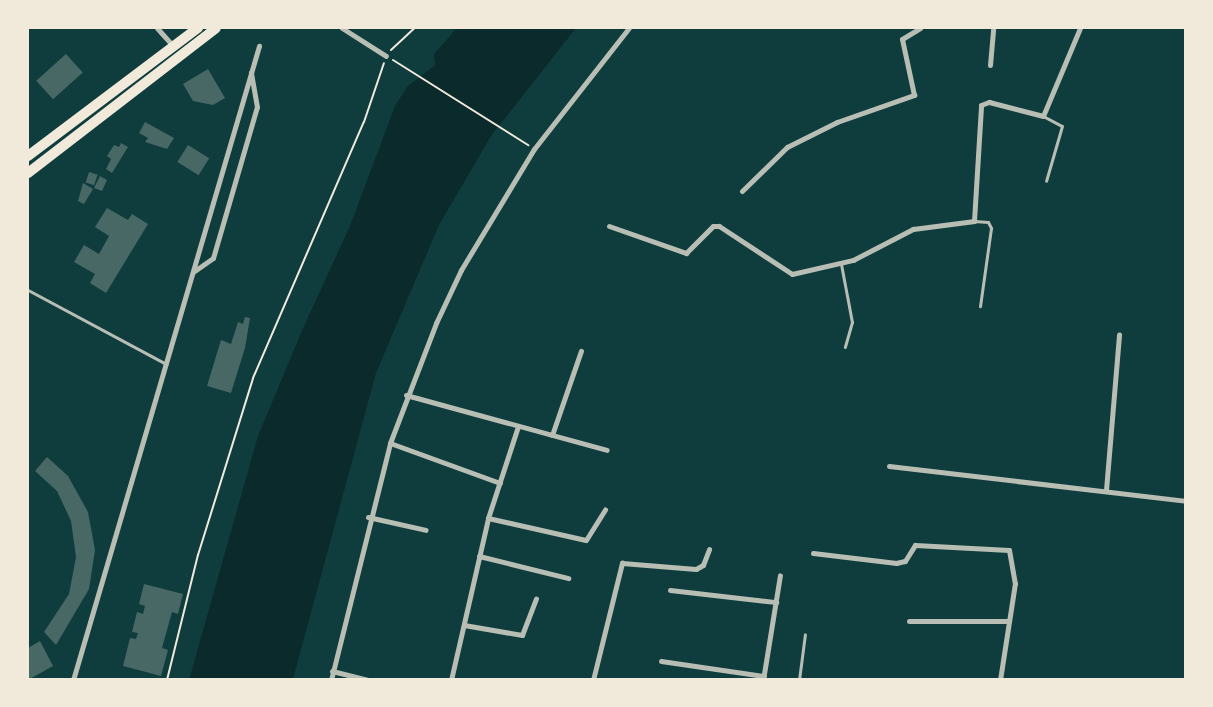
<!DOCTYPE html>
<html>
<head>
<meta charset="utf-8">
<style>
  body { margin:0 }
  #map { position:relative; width:1213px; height:707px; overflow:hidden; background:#0f3d3e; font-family:"PT Serif",serif }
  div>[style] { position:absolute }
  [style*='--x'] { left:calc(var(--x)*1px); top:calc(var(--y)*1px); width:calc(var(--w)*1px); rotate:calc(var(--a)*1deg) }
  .water>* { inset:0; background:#0a2a2b }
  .building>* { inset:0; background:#486865; transform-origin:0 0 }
  .path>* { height:2px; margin:-1px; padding:0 1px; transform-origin:1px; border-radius:1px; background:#f1e9da }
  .service>* { height:3px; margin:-1.5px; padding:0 1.5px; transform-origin:1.5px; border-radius:1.5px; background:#b8beb3 }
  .minor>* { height:5px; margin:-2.5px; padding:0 2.5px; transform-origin:2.5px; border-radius:2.5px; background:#b8beb3 }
  .trunk>* { height:10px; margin:-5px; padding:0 5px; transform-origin:5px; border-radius:5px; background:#f1e9da }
  span { translate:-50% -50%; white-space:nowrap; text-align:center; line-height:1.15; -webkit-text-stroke:4px #f1e9da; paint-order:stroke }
  .frame { position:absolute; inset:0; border:29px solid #f1e9da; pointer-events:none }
</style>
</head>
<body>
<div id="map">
  <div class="water">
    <div style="clip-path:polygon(457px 28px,576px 28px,491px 136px,439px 225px,376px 373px,293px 679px,189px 680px,258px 436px,304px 326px,350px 226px,395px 106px,407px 87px,435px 65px,434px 54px)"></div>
  </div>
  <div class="building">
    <div style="left:66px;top:54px;width:25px;height:40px;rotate:48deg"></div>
    <div style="clip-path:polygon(208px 69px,225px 98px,213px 105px,193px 101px,183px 84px)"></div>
    <div style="clip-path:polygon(145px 122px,174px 138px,167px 149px,145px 142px,148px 138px,139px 133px)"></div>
    <div style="clip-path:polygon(121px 143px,128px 147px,112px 173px,106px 169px,111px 159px,107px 156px,114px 145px,119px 147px)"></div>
    <div style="left:188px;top:145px;width:25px;height:20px;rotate:32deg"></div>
    <div style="left:89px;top:172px;width:9px;height:11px;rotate:18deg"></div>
    <div style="clip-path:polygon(100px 176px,107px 180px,102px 191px,94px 188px)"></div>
    <div style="clip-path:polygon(83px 183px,93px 189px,84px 204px,78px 201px)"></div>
    <div style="clip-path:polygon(107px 208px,128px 220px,132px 214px,148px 224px,106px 293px,90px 283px,95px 274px,74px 262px,84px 245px,99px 254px,109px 236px,95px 227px)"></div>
    <div style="clip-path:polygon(245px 317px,250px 318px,245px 348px,231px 393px,207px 386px,221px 340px,231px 344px,238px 322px,243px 324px)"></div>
    <div style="clip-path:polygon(47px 457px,68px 476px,88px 512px,95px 550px,89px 589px,56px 645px,44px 632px,69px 594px,76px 557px,71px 521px,57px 491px,35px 471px)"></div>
    <div style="clip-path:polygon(144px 584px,183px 594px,178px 614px,172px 612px,162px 648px,168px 650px,161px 676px,123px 666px,130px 638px,136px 639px,138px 633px,132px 632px,137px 612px,143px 614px,145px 606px,139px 604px)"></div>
    <div style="clip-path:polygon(40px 641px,53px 666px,28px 680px,28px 648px)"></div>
  </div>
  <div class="path">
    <div style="--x:391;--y:50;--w:33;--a:-43"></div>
    <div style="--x:393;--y:60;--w:160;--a:32.2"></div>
    <div style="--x:167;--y:680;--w:129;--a:-76.1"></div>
    <div style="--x:198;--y:555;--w:185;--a:-72.7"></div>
    <div style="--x:253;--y:378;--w:279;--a:-66.6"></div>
    <div style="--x:364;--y:122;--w:62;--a:-71.3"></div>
  </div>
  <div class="service">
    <div style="--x:1043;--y:116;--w:21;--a:28"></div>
    <div style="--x:1062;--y:126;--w:57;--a:106.2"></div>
    <div style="--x:974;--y:221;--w:14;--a:4"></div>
    <div style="--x:988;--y:222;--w:7;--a:63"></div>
    <div style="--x:991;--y:228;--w:79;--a:98"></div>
    <div style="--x:841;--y:264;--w:59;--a:79.3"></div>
    <div style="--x:852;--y:322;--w:26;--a:106"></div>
    <div style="--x:28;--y:290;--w:157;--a:28.2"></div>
    <div style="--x:799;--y:680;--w:46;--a:-82.6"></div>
  </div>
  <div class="minor">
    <div style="--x:157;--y:28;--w:24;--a:48"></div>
    <div style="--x:342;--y:28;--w:52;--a:32.5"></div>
    <div style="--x:990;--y:65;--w:37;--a:-85"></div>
    <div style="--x:742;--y:191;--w:63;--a:-44.4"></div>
    <div style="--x:787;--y:147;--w:56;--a:-26.6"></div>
    <div style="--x:837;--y:122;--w:82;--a:-19.3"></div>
    <div style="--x:914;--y:95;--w:57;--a:-102.1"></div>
    <div style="--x:902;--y:39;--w:21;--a:-31"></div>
    <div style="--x:609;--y:226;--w:82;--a:19.3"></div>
    <div style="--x:686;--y:253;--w:38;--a:-45"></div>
    <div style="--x:713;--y:226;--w:6;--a:0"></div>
    <div style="--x:719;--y:226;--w:87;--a:33.3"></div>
    <div style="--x:792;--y:274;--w:63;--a:-12.9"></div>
    <div style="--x:853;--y:260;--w:68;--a:-27.3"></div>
    <div style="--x:913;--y:229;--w:62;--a:-7.5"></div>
    <div style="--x:974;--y:221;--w:116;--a:-86.5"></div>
    <div style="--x:981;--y:105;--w:9;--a:-21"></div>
    <div style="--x:989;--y:102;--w:56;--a:14.5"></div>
    <div style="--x:1043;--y:116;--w:95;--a:-67.2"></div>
    <div style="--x:193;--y:272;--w:24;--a:-35"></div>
    <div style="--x:213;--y:258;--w:157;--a:-73.8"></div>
    <div style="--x:257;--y:107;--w:35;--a:-100"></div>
    <div style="--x:406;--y:395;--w:208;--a:15.3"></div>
    <div style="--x:552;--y:435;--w:89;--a:-71"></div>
    <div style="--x:390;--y:443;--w:117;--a:20"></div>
    <div style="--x:889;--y:466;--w:299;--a:6.7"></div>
    <div style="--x:1106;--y:490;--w:156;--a:-85.2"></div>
    <div style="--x:368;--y:517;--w:59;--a:12.6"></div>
    <div style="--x:488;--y:518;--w:100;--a:12.7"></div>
    <div style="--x:586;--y:540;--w:36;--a:-58"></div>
    <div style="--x:813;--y:553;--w:84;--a:6.9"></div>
    <div style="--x:896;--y:563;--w:9;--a:-13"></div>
    <div style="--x:905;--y:561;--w:19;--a:-58"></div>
    <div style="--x:915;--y:545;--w:94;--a:3"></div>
    <div style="--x:1009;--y:550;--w:34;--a:80"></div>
    <div style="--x:1015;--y:583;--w:98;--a:98.8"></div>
    <div style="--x:479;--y:556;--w:92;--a:13.9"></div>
    <div style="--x:670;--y:590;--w:107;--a:6.5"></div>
    <div style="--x:909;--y:621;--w:99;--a:0"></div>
    <div style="--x:464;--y:625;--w:59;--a:9.8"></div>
    <div style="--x:522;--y:635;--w:39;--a:-69"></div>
    <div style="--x:661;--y:661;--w:104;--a:8.3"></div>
    <div style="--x:332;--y:671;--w:38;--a:14"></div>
    <div style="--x:73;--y:680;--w:661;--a:-73.65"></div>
    <div style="--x:331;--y:680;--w:244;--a:-76"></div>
    <div style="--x:390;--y:443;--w:129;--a:-69"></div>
    <div style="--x:436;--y:323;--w:59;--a:-64.7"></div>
    <div style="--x:461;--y:270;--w:141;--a:-58.9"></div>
    <div style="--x:534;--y:149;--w:154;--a:-51.9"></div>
    <div style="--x:451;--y:680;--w:166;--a:-77.1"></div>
    <div style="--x:488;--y:518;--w:97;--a:-71.9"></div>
    <div style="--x:593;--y:680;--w:121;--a:-76.1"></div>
    <div style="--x:622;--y:563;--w:74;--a:4.6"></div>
    <div style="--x:696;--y:569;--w:8;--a:-30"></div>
    <div style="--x:703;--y:565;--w:17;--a:-69"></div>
    <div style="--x:763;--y:680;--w:106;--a:-80.8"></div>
  </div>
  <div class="trunk">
    <div style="--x:28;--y:156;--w:213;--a:-37"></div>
    <div style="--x:28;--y:173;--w:237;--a:-37.6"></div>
  </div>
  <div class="frame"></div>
</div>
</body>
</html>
